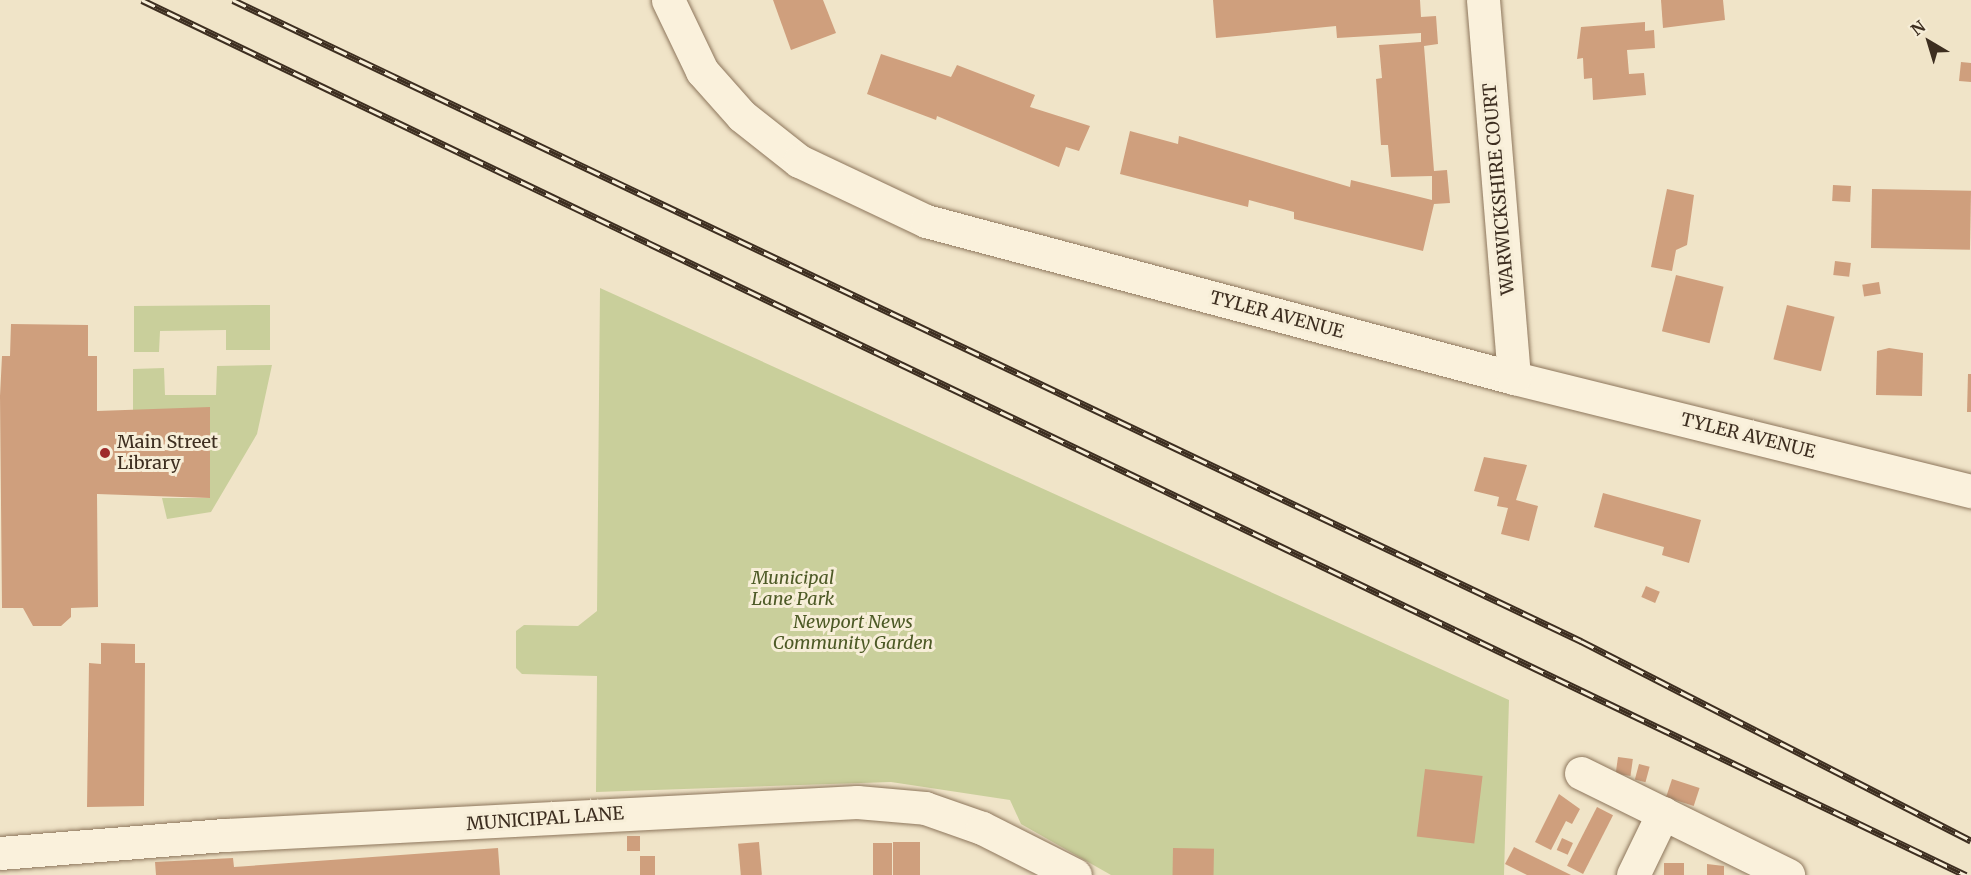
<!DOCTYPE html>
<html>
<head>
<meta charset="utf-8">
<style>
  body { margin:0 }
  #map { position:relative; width:1971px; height:875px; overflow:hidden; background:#f0e4c8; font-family:Merriweather,serif }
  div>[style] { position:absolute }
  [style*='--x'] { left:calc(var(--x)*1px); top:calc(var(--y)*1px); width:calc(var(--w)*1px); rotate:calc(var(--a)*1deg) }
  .green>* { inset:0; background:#c9cf9b }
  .building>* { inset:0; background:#cf9f7d; transform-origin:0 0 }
  .roads { filter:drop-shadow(0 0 2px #8d765c) drop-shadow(0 0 2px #8d765c) }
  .street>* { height:33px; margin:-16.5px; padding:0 16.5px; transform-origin:16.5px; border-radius:16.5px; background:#faf1dc }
  .rail>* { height:7px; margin-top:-3.5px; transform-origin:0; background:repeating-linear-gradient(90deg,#f7eed8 0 14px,#3d2e20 0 28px); box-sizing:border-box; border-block:2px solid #3d2e20 }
  .dots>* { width:16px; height:16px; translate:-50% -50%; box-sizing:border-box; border:3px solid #f7eed8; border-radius:50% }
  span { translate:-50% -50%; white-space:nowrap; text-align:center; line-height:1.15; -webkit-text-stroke:6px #f7eed8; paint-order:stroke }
  .street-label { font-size:18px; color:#3d2e20 }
  .poi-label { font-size:18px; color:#3d2e20 }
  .left { translate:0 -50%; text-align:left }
  .park-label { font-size:18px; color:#4d5a26; font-style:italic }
  .north { position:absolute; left:1899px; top:12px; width:60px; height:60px; -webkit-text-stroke:4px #f7eed8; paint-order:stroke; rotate:322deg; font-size:16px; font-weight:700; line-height:24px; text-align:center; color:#3d2e20 }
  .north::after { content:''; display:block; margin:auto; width:21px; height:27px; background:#3d2e20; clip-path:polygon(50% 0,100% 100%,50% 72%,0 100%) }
</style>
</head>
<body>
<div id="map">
  <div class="green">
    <div style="clip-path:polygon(600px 288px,1509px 700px,1504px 875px,1111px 875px,1021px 824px,1010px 800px,891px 782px,596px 792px,597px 676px,522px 674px,516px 668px,516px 631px,524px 625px,578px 626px,597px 611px)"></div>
    <div style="clip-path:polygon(270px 305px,270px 350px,226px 350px,226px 330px,160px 331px,159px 352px,134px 352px,134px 306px)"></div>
    <div style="clip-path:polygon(272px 365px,257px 434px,211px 512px,167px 519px,162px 498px,210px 498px,210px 408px,133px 411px,133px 369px,164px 368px,165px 395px,216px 395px,217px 366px)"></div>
  </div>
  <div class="building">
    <div style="clip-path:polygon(773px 0,823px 0,836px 33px,791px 50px)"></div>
    <div style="clip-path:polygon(1213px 0,1420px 0,1421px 17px,1436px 16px,1438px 44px,1424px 46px,1434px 171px,1447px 170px,1450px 203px,1434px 204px,1423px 251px,1294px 219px,1294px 212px,1249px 200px,1248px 207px,1120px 174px,1130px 131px,1178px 144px,1179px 136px,1350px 187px,1351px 180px,1432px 200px,1432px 176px,1391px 177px,1388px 145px,1381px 145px,1376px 79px,1382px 78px,1379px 45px,1421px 42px,1421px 33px,1337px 38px,1336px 26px,1216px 38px)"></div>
    <div style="clip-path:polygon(1661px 0,1723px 0,1725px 20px,1663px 28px)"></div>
    <div style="clip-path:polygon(1645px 22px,1645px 31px,1654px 30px,1655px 48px,1627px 50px,1629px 74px,1644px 73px,1646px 95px,1593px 100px,1592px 78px,1584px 79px,1583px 58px,1577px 59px,1581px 27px)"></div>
    <div style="clip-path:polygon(881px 54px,951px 77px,957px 65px,1035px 95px,1030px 107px,1090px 126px,1079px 151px,1066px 147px,1059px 167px,937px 116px,936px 120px,867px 94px)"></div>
    <div style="clip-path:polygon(1961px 62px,1971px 63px,1971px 82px,1959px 81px)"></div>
    <div style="left:1833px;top:185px;width:18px;height:16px;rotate:3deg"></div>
    <div style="clip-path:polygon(1667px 189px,1694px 195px,1687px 245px,1676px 250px,1672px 271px,1651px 267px)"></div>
    <div style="left:1872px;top:189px;width:99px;height:59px;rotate:1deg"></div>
    <div style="left:1835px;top:261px;width:16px;height:14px;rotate:7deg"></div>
    <div style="left:1676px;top:275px;width:49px;height:58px;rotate:14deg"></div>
    <div style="left:1879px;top:282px;width:12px;height:17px;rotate:81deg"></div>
    <div style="left:1787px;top:305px;width:49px;height:56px;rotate:14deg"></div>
    <div style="clip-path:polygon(11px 324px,88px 325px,88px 356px,97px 356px,97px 411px,210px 407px,210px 498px,97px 494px,98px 607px,71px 608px,71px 617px,61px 626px,33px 626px,23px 608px,2px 608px,0 396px,2px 356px,10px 356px)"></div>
    <div style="clip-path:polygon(1889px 348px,1923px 353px,1922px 396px,1876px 395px,1877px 351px)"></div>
    <div style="clip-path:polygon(1968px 374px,1971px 374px,1971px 412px,1967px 412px)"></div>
    <div style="clip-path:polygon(1484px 457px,1527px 465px,1516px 500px,1538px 506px,1529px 541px,1501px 534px,1508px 508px,1497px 506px,1499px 497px,1474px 491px)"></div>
    <div style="clip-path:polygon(1603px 493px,1701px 520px,1689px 563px,1662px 555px,1664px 547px,1594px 527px)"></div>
    <div style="left:1646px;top:586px;width:15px;height:12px;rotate:23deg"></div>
    <div style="clip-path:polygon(101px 643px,135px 644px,135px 663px,145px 663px,144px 806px,87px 807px,89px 663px,101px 664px)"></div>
    <div style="left:1618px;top:757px;width:15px;height:17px;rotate:8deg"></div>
    <div style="left:1639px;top:764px;width:11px;height:16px;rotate:15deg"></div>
    <div style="left:1425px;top:769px;width:58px;height:68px;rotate:7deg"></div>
    <div style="left:1672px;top:779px;width:29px;height:19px;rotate:18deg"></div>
    <div style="clip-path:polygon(1559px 794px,1580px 809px,1572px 824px,1566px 821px,1551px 850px,1535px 842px)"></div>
    <div style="left:1597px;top:807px;width:18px;height:66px;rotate:27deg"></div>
    <div style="left:627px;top:836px;width:13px;height:15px"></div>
    <div style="left:1562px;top:838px;width:12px;height:13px;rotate:24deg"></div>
    <div style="left:759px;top:842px;width:33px;height:21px;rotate:85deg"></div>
    <div style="left:920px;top:842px;width:33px;height:27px;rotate:90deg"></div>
    <div style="left:873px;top:843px;width:19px;height:32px"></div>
    <div style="clip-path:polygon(1514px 847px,1571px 875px,1527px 875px,1505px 864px)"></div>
    <div style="clip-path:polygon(498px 848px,500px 875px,156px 875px,155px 862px,233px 858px,234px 867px)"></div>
    <div style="left:1173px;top:848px;width:41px;height:27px;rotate:1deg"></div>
    <div style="left:640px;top:856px;width:15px;height:19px"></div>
    <div style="left:1664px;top:863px;width:20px;height:12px"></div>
    <div style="clip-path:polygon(1707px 864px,1724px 866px,1724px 875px,1707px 875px)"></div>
  </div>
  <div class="roads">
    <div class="street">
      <div style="--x:668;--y:0;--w:79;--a:64.4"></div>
      <div style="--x:702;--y:71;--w:60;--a:48.4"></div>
      <div style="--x:742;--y:116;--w:73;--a:38.3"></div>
      <div style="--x:799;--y:161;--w:140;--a:25.3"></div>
      <div style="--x:926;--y:221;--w:609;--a:14.95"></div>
      <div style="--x:1514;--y:378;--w:471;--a:13.9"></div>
      <div style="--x:1483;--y:0;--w:379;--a:85.3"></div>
      <div style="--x:1581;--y:773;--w:231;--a:26.2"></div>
      <div style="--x:0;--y:853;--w:227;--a:-4.6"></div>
      <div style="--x:226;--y:835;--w:632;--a:-2.99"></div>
      <div style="--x:857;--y:802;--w:68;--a:5"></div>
      <div style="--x:925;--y:808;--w:60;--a:19.3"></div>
      <div style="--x:982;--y:828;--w:104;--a:26.8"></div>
      <div style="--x:1633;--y:875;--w:69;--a:-64.2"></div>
    </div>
  </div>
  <div class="rail">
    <div style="--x:142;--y:0;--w:2023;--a:25.63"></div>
    <div style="--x:233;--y:0;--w:1493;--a:25.43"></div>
    <div style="--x:1581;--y:641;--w:438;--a:27.1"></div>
  </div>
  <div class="dots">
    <div style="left:105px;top:453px;background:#9e2a2b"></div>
  </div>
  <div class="street-label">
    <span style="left:1499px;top:189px;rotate:-95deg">WARWICKSHIRE COURT</span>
    <span style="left:1277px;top:315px;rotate:15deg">TYLER AVENUE</span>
    <span style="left:1748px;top:436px;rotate:14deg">TYLER AVENUE</span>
    <span style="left:545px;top:819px;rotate:-4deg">MUNICIPAL LANE</span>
  </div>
  <div class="poi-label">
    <span class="left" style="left:117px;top:453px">Main Street<br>Library</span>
  </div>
  <div class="park-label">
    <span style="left:793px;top:589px">Municipal<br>Lane Park</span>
    <span style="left:853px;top:633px">Newport News<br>Community Garden</span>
  </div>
  <div class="north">N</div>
</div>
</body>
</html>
